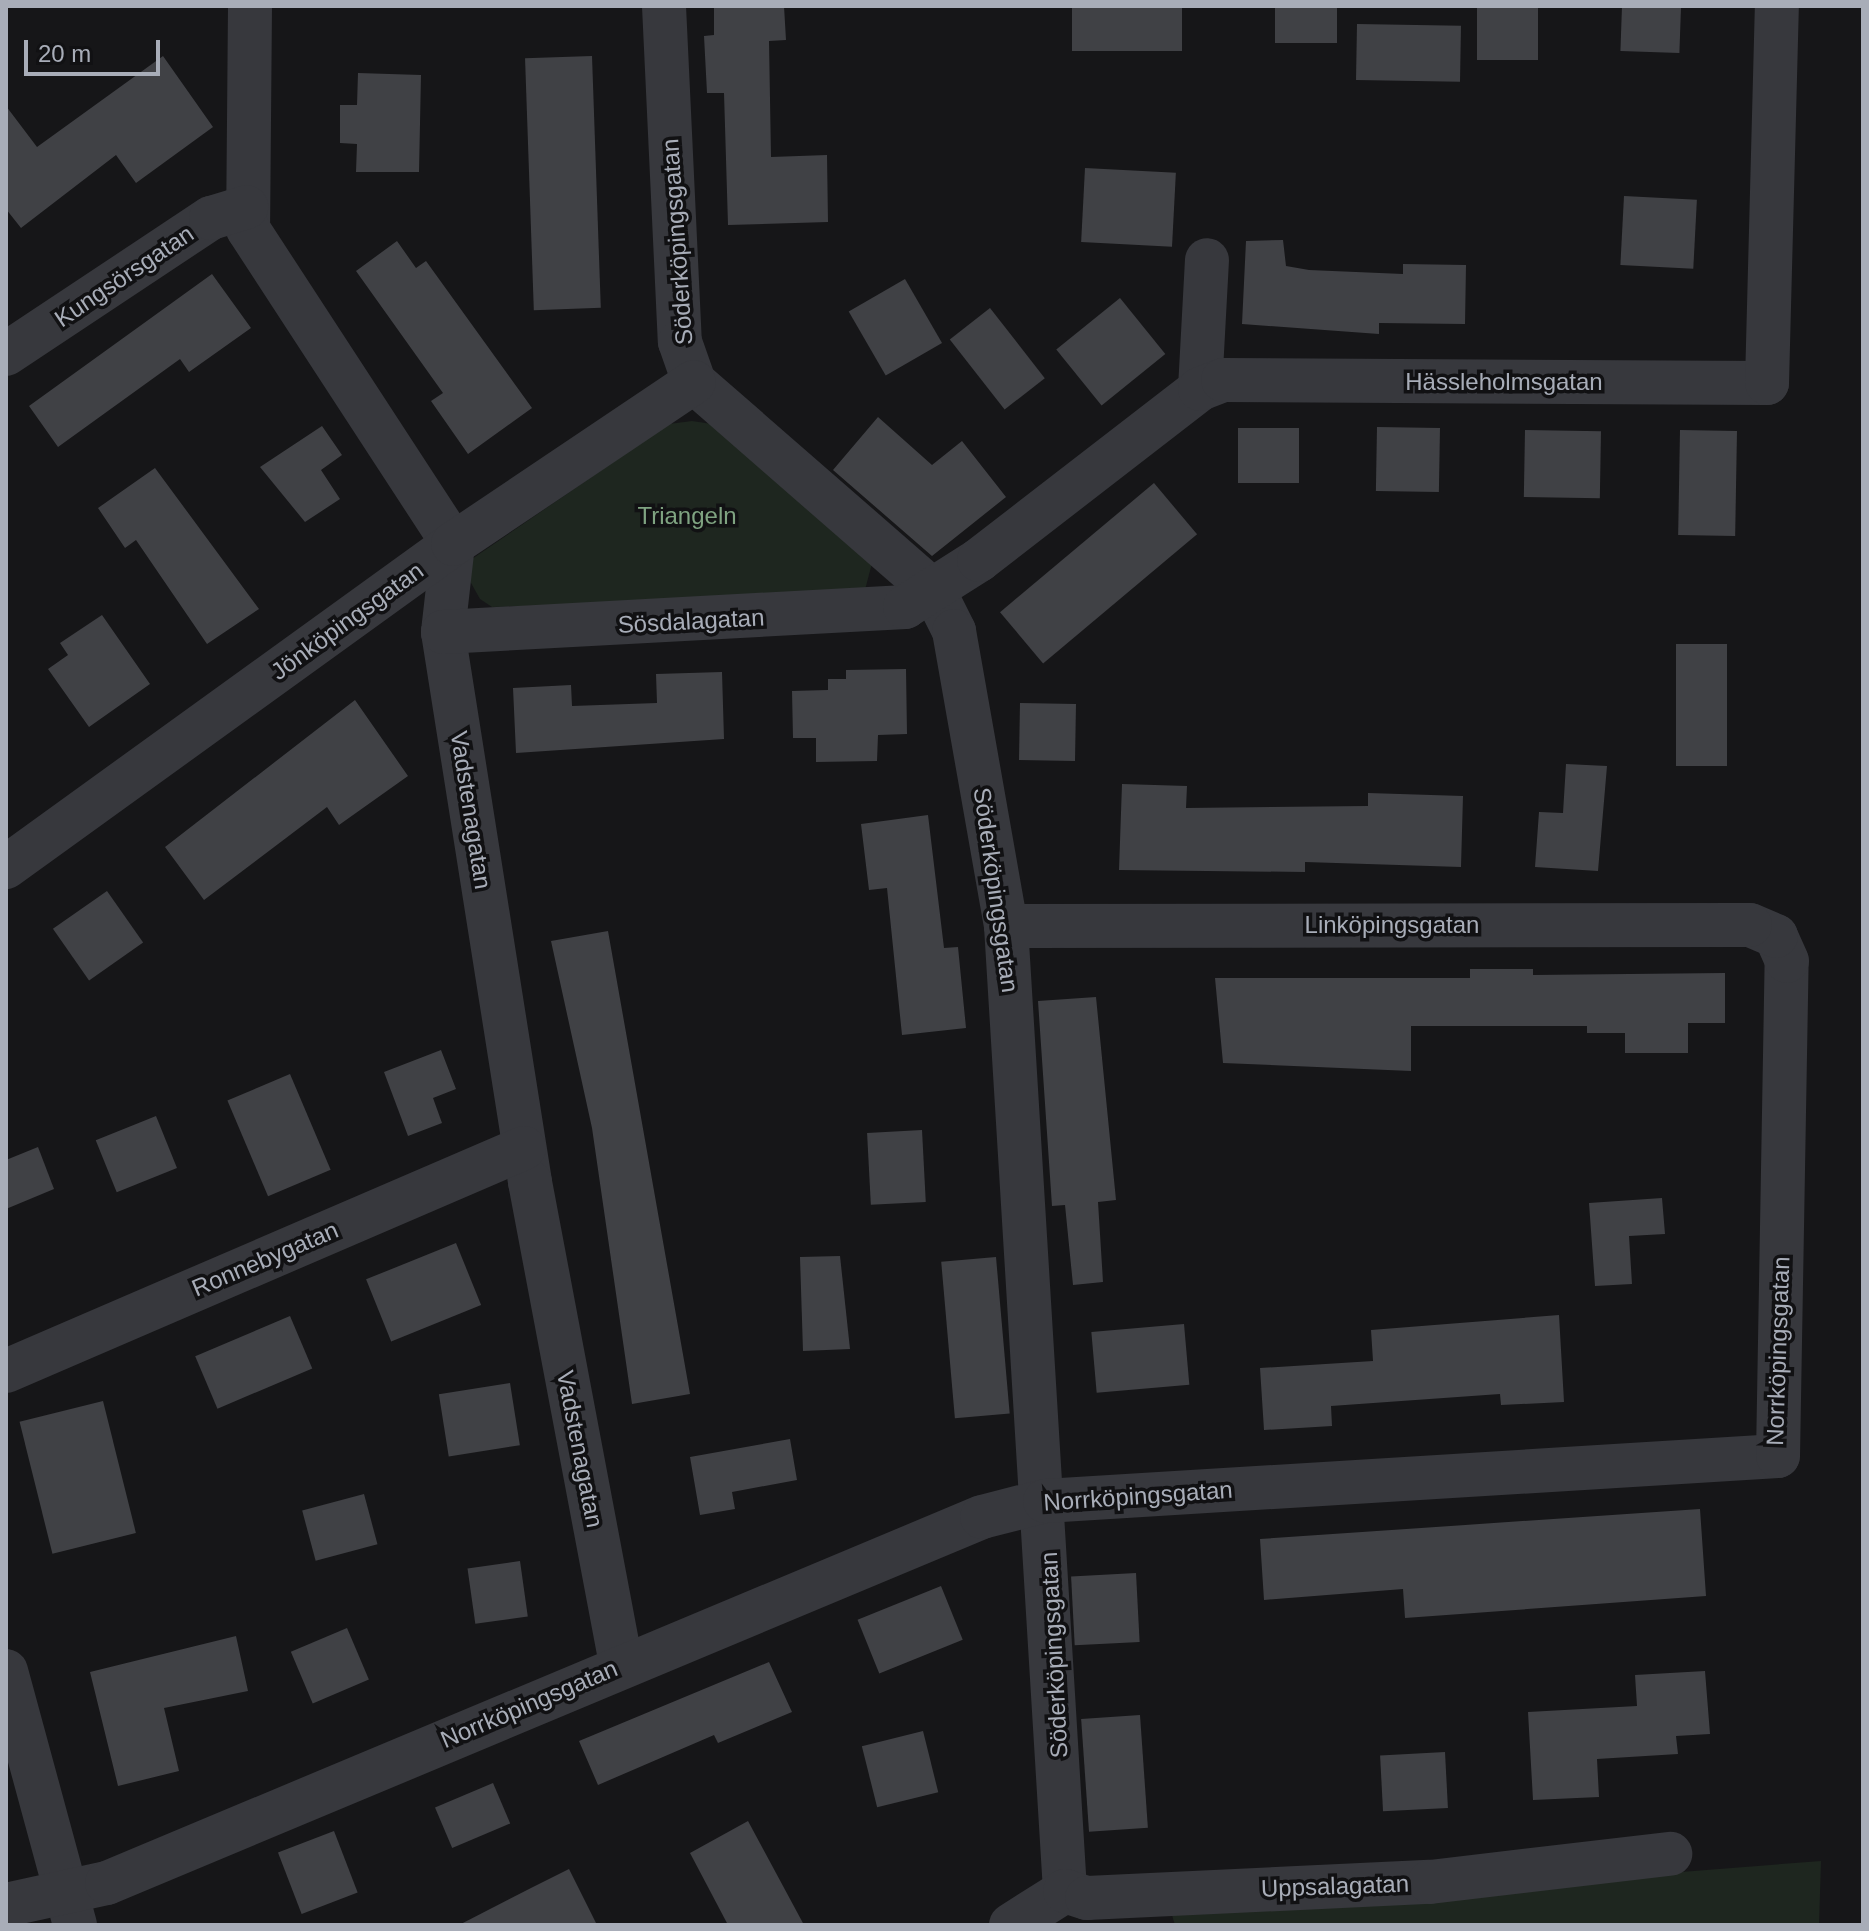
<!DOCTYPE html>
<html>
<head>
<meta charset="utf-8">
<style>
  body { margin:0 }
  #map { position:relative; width:1869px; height:1931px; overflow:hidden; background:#161618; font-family:Arial,sans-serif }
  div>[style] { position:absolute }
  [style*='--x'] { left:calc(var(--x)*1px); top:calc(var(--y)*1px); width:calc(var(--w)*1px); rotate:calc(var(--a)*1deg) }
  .green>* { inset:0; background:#1e261f }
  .building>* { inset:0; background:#404145; transform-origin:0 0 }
  .street>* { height:44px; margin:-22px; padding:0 22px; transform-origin:22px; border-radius:22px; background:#37383d }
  span { translate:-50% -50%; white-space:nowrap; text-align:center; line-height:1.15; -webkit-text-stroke:7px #111113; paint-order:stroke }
  .street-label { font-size:24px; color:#a8adb8 }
  .park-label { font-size:24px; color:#7fa381 }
  .frame { position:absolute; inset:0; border:8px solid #a8adb8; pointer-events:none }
  .scale { position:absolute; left:24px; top:40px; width:136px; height:36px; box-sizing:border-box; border:4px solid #a8adb8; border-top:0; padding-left:10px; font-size:24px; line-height:28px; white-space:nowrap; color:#a8adb8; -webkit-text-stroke:6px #111113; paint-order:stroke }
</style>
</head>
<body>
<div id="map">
  <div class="green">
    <div style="clip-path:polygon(692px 421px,712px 424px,872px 563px,865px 590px,849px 597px,492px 607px,480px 599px,466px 574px,469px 561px,669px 424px)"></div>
    <div style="clip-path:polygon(1821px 1861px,1819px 1925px,1175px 1925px,1171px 1912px)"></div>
  </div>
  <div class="building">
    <div style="clip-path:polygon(714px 6px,784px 6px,786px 40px,769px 41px,771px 157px,827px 155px,828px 222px,728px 225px,724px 93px,707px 93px,704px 36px,714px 35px)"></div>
    <div style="left:1072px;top:6px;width:110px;height:45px"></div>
    <div style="left:1275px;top:6px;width:62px;height:37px"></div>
    <div style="left:1477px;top:6px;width:61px;height:54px"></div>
    <div style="left:1622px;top:6px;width:59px;height:45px;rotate:2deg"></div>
    <div style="left:1357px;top:24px;width:104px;height:56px;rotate:1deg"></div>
    <div style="clip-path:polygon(163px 56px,213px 127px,136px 183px,116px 155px,21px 228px,6px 209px,6px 106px,37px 147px)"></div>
    <div style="left:592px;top:56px;width:252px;height:67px;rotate:88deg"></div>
    <div style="clip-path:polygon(358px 73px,421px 75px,419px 172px,356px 172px,357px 144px,340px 143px,340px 105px,357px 105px)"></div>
    <div style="left:1085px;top:168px;width:91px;height:74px;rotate:3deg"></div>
    <div style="left:1624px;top:196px;width:73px;height:69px;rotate:3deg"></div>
    <div style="clip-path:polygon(1283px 240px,1286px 266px,1309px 270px,1403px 274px,1403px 264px,1466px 265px,1465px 324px,1379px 323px,1379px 334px,1242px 324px,1246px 241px)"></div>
    <div style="clip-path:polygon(397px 241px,416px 268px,426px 261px,532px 408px,468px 454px,431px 401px,443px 393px,356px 271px)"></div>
    <div style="clip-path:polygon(212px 274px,251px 328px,189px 372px,180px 359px,58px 447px,29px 406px)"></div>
    <div style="left:905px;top:279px;width:74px;height:65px;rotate:60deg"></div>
    <div style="left:1120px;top:298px;width:72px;height:82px;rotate:51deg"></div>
    <div style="left:990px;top:308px;width:89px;height:51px;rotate:52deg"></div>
    <div style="clip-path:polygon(878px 417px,932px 465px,962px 441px,1006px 497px,932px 556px,833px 470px)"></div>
    <div style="clip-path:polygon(322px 426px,342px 455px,321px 470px,340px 499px,305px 522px,260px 467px)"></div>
    <div style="left:1377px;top:427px;width:63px;height:64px;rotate:1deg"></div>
    <div style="left:1238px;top:428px;width:61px;height:55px"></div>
    <div style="left:1525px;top:430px;width:76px;height:67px;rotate:1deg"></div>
    <div style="left:1680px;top:430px;width:57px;height:105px;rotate:1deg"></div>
    <div style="clip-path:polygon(155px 468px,259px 609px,207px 644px,136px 540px,125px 548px,98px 508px)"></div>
    <div style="left:1154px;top:483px;width:67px;height:201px;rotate:50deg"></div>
    <div style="clip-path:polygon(102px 615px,150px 684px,89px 727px,48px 669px,68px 655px,60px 643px)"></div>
    <div style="left:1676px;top:644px;width:51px;height:122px"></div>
    <div style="clip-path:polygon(906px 669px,907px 734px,878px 735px,877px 761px,816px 762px,816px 738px,793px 738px,792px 691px,828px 690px,828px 679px,846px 679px,846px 670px)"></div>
    <div style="clip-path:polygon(722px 672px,724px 739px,516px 753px,513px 688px,571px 685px,572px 706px,657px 703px,656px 674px)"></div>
    <div style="clip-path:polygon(355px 700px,408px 776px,339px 825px,327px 807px,204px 900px,165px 847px)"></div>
    <div style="left:1020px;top:703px;width:56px;height:57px;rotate:1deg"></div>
    <div style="clip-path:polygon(1566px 764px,1607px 766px,1598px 871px,1535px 867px,1539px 812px,1563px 813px)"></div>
    <div style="clip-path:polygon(1122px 784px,1187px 786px,1186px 808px,1368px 806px,1368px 793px,1463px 796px,1461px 867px,1305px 862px,1305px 872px,1119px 870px)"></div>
    <div style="clip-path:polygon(928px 815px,944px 948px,958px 947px,966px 1028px,902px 1035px,887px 888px,869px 890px,861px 824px)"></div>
    <div style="left:107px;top:891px;width:63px;height:66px;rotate:55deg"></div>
    <div style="clip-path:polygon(608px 931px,690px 1394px,632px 1404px,592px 1128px,551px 941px)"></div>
    <div style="clip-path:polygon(1470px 969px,1533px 969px,1533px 975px,1725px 973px,1725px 1023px,1688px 1023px,1688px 1053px,1625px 1053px,1625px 1033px,1587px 1033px,1587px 1026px,1411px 1026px,1411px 1071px,1223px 1063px,1215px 978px,1470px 978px)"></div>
    <div style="clip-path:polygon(1096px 997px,1116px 1200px,1098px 1202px,1103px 1282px,1073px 1285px,1065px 1205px,1052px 1206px,1038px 1001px)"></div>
    <div style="clip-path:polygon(441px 1050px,456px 1089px,433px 1098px,442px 1123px,408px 1136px,384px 1072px)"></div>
    <div style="left:290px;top:1074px;width:104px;height:68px;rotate:67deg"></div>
    <div style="left:156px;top:1116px;width:56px;height:65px;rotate:68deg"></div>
    <div style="left:922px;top:1130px;width:72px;height:55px;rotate:87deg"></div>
    <div style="clip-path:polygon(38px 1147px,54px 1189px,6px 1209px,6px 1160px)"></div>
    <div style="clip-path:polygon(1662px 1198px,1665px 1234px,1629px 1236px,1632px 1284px,1595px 1286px,1589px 1203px)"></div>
    <div style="left:456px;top:1243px;width:67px;height:97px;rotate:68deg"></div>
    <div style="clip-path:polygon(840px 1256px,850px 1349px,803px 1351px,800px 1257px)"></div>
    <div style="left:996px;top:1257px;width:157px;height:55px;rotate:85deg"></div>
    <div style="clip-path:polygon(1559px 1315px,1564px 1402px,1501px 1405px,1500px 1394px,1331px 1406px,1332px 1426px,1264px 1430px,1260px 1368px,1373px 1361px,1371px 1330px)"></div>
    <div style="left:290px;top:1316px;width:57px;height:103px;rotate:67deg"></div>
    <div style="left:1184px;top:1324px;width:61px;height:93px;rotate:85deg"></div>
    <div style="left:510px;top:1383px;width:63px;height:72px;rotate:81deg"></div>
    <div style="left:103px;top:1401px;width:136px;height:86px;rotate:76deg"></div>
    <div style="clip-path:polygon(790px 1439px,797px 1480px,732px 1492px,735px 1509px,700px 1515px,690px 1457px)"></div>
    <div style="left:364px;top:1494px;width:52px;height:64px;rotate:75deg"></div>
    <div style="clip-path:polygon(1700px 1509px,1706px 1596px,1405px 1618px,1403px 1589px,1264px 1600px,1260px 1539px)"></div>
    <div style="left:520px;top:1561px;width:56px;height:53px;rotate:82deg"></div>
    <div style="left:1136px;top:1573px;width:69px;height:65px;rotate:87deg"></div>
    <div style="left:941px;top:1586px;width:58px;height:90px;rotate:68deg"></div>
    <div style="left:347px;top:1628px;width:56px;height:61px;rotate:67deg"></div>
    <div style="clip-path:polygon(236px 1636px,248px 1691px,164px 1708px,179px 1771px,118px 1786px,90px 1672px)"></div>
    <div style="clip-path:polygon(769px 1662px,792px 1712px,718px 1743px,714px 1735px,598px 1785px,579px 1741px)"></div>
    <div style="clip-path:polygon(1705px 1671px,1710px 1734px,1676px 1736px,1678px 1754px,1597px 1759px,1599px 1797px,1533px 1800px,1528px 1712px,1637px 1706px,1635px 1675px)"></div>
    <div style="left:1140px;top:1715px;width:113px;height:59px;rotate:86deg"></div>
    <div style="left:923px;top:1731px;width:63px;height:63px;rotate:76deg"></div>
    <div style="left:1445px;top:1752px;width:56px;height:65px;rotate:87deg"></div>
    <div style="left:493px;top:1783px;width:44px;height:63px;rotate:67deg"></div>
    <div style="clip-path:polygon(748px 1821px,804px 1925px,728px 1925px,690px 1853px)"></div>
    <div style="left:334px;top:1831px;width:66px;height:60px;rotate:69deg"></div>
    <div style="clip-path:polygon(569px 1869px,597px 1925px,459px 1925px,531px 1888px)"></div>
  </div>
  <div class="street">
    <div style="--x:250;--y:6;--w:223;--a:90.5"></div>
    <div style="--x:248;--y:229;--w:376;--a:56.9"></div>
    <div style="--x:453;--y:544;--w:89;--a:96.5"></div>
    <div style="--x:443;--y:632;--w:557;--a:81.01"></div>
    <div style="--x:530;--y:1182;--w:491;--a:79.3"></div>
    <div style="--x:664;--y:6;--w:336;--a:87.3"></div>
    <div style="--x:680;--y:342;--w:42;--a:70.7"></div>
    <div style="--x:694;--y:382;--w:318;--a:41.1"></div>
    <div style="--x:934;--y:591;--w:45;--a:63.4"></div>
    <div style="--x:954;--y:631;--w:300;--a:80"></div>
    <div style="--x:1006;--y:926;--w:967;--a:86.5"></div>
    <div style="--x:6;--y:354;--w:246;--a:-33.6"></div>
    <div style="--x:211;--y:218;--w:37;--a:-17"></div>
    <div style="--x:1200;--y:389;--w:129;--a:-86.9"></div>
    <div style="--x:443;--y:632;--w:463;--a:-3.1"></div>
    <div style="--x:905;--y:607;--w:88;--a:-32.4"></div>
    <div style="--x:979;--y:560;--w:279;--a:-37.7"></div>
    <div style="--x:1200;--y:389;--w:25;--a:-21"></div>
    <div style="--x:1223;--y:380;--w:544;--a:0.32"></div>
    <div style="--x:1767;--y:383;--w:377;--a:-88.5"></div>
    <div style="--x:6;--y:867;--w:551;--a:-35.85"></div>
    <div style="--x:453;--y:544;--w:290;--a:-33.9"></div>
    <div style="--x:6;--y:1371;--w:564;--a:-23.29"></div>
    <div style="--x:6;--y:1671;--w:263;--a:74.8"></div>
    <div style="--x:6;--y:1905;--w:103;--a:-12.3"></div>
    <div style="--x:107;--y:1883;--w:948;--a:-22.7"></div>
    <div style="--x:982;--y:1517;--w:65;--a:-14.3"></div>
    <div style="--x:1045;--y:1501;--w:734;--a:-3.51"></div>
    <div style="--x:1778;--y:1456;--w:495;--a:-89"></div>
    <div style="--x:1787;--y:961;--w:27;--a:-114"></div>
    <div style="--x:1776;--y:936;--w:28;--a:-157"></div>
    <div style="--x:1750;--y:925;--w:744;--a:179.92"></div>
    <div style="--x:1011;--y:1925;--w:64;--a:-32.2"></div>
    <div style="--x:1065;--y:1891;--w:23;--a:18"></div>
    <div style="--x:1087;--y:1898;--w:343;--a:-2.7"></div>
    <div style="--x:1430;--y:1882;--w:242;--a:-6.7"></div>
  </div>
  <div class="street-label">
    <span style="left:677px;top:242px;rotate:-94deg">Söderköpingsgatan</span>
    <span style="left:124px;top:276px;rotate:-34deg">Kungsörsgatan</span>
    <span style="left:1504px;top:382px">Hässleholmsgatan</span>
    <span style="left:347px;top:621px;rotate:-36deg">Jönköpingsgatan</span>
    <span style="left:691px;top:621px;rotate:-3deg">Sösdalagatan</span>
    <span style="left:471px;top:810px;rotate:81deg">Vadstenagatan</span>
    <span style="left:996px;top:890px;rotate:82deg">Söderköpingsgatan</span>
    <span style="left:1392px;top:925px">Linköpingsgatan</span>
    <span style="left:265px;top:1259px;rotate:-23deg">Ronnebygatan</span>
    <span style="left:1778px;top:1351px;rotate:-88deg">Norrköpingsgatan</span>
    <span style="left:580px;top:1449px;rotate:79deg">Vadstenagatan</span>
    <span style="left:1138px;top:1496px;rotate:-4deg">Norrköpingsgatan</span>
    <span style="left:1054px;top:1655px;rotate:-93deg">Söderköpingsgatan</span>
    <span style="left:529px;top:1704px;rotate:-23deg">Norrköpingsgatan</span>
    <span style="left:1335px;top:1886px;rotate:-2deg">Uppsalagatan</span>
  </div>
  <div class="park-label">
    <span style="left:687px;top:516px">Triangeln</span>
  </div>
  <div class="frame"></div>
  <div class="scale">20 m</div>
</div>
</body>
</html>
